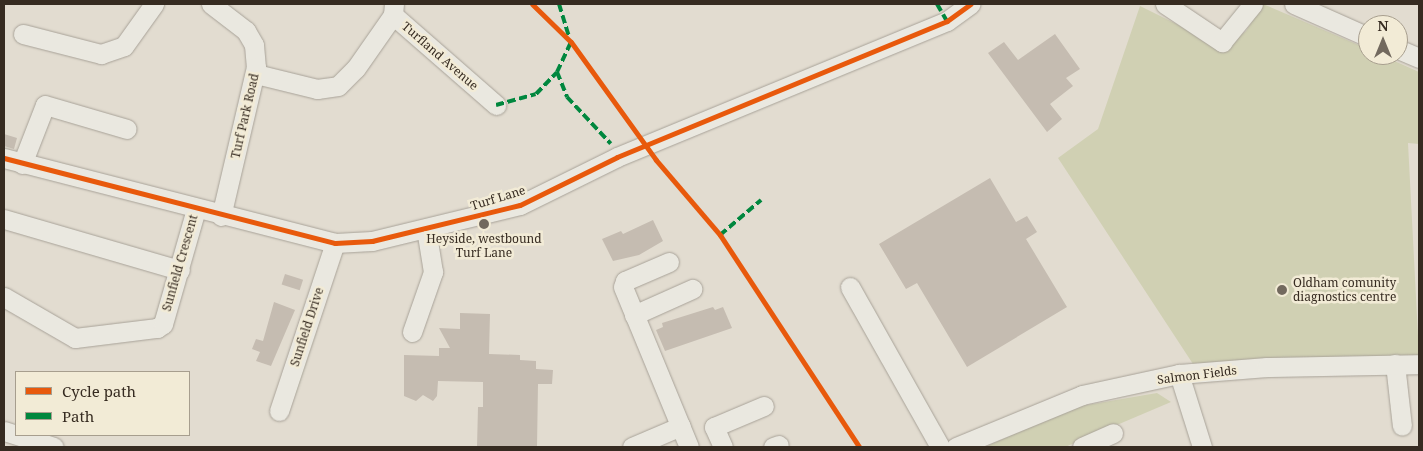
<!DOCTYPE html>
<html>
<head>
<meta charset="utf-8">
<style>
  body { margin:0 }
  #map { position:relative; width:1423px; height:451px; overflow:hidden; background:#e2dcd0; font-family:"Noto Serif",serif }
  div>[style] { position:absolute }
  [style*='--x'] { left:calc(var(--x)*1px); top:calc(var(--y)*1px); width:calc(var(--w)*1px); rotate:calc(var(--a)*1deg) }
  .green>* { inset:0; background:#d0d0b3 }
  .building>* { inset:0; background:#c5bcb1; transform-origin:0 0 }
  .roads { filter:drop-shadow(0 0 1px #a8a298) drop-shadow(0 0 1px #a8a298) }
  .minor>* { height:19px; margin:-9.5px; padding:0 9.5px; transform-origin:9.5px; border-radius:9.5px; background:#eae8e0 }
  .quiet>* { height:4px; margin-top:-2px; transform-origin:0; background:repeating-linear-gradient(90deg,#00873e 0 8px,transparent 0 12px) }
  .cycleway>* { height:5px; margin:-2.5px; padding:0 2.5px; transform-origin:2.5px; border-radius:2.5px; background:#e8590c }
  .dots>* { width:14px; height:14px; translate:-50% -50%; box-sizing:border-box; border:2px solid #f2ebd6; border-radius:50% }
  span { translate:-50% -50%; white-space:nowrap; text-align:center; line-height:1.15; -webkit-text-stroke:5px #f2ebd6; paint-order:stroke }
  .street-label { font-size:12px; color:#362b21 }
  .poi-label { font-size:12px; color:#362b21 }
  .left { translate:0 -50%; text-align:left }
  .frame { position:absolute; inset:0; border:5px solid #362b21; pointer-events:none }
  .legend { position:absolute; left:15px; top:371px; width:175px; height:65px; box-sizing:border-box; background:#f2ebd6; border:1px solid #a79e8e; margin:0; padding:6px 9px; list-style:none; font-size:15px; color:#362b21 }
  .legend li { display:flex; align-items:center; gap:10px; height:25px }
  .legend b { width:25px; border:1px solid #a79e8e }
  .north { position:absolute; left:1358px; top:15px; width:50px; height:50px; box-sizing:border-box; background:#f2ebd6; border:1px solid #a79e8e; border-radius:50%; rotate:0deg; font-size:14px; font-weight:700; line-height:20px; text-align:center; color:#362b21 }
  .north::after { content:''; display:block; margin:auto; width:18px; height:22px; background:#72695e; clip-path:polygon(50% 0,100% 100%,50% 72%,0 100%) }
</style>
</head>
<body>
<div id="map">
  <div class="green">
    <div style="clip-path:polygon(1263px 4px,1368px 49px,1368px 55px,1381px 55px,1419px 72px,1419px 144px,1408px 143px,1419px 355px,1193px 364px,1058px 158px,1098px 129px,1140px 6px,1225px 48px,1246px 31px)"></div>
    <div style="clip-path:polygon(1157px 393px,1171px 402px,1065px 447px,985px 447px,1075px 407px)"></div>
  </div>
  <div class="building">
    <div style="clip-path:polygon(1055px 34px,1080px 69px,1066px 78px,1073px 86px,1050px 104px,1062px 119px,1047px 132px,988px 53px,1004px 42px,1018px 60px)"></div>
    <div style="clip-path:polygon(4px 134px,17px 138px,14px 149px,4px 146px)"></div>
    <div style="clip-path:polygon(990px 178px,1016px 222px,1027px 216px,1037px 232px,1026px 239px,1067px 307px,967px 367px,917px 283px,906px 289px,879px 244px)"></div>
    <div style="clip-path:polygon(653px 220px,663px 241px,639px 255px,613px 261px,602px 239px,621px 231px,623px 234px)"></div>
    <div style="left:285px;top:274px;width:19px;height:11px;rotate:18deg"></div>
    <div style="clip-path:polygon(274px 302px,295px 310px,271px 366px,256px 361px,260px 352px,252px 349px,256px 339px,263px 341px)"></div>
    <div style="clip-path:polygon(713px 307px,715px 310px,723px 307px,732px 328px,665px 351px,656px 330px,663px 327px,662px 323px)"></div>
    <div style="clip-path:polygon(460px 313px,490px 314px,489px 354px,520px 355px,520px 360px,536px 361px,536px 369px,553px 370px,552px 384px,538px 384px,537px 447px,477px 447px,478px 407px,483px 407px,483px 382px,438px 381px,437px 396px,433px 401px,423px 395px,416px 401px,404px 396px,404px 355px,439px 356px,439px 348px,450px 348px,439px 328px,460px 329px)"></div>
  </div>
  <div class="roads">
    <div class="minor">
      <div style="--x:211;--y:4;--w:44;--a:37.6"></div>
      <div style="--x:246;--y:31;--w:16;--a:60"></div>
      <div style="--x:254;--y:45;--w:22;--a:85"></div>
      <div style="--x:256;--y:67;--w:153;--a:103.2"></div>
      <div style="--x:1165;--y:4;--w:69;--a:33.7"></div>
      <div style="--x:1222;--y:42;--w:49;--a:-50.8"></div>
      <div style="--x:1294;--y:4;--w:81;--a:24"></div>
      <div style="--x:393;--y:15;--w:137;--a:41.1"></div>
      <div style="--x:23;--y:34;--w:81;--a:14.4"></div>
      <div style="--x:101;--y:54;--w:24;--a:-19"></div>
      <div style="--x:124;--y:46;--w:52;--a:-54.5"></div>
      <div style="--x:1398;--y:49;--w:23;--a:23"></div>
      <div style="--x:256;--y:74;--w:63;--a:13.8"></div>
      <div style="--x:317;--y:89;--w:21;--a:-8"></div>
      <div style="--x:338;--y:86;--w:25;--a:-45"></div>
      <div style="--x:356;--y:68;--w:65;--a:-55.1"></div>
      <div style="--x:393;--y:15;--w:11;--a:-85"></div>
      <div style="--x:4;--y:158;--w:342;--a:14.4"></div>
      <div style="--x:335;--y:243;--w:37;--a:-3"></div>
      <div style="--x:372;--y:241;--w:152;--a:-13.7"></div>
      <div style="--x:520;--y:205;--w:108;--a:-26.3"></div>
      <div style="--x:617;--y:157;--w:357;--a:-22.4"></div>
      <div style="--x:947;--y:21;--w:29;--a:-36"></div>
      <div style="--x:22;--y:164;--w:63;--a:-68.7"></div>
      <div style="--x:45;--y:105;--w:85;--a:16.3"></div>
      <div style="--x:4;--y:219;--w:183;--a:16.2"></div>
      <div style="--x:669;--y:262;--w:48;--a:156.6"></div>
      <div style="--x:625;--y:281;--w:6;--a:108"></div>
      <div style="--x:623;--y:287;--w:173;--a:67.6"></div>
      <div style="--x:850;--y:287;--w:184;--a:60.6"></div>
      <div style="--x:4;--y:297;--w:82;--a:30"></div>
      <div style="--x:75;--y:338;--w:83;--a:-7"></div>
      <div style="--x:157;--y:328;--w:7;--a:-34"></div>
      <div style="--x:163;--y:324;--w:120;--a:-74"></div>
      <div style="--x:634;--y:315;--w:64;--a:-24.1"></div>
      <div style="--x:412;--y:332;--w:64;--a:-70.7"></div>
      <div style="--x:433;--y:272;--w:44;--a:-99.2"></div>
      <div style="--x:1395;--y:364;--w:62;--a:83.6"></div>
      <div style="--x:1179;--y:374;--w:77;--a:72.5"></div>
      <div style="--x:279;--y:411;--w:177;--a:-71.6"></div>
      <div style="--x:4;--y:431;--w:52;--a:17.7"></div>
      <div style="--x:632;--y:447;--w:53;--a:-23.2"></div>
      <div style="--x:723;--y:447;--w:22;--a:-114"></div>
      <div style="--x:714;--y:427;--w:54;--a:-22.8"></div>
      <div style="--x:773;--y:447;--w:6;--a:-18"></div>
      <div style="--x:956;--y:447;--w:136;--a:-22.4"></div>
      <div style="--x:1082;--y:395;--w:99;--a:-12.2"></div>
      <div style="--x:1179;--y:374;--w:88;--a:-4.5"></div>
      <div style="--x:1267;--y:367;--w:152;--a:-1.1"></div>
      <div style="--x:1082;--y:447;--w:34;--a:-24"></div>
    </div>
  </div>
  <div class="quiet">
    <div style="--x:559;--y:4;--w:34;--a:73"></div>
    <div style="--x:937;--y:4;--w:20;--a:60"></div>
    <div style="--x:557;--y:72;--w:27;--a:68"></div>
    <div style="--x:567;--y:97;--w:64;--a:46.9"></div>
    <div style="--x:496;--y:105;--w:41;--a:-15.4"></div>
    <div style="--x:536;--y:94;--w:30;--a:-46"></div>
    <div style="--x:557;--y:72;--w:33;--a:-65"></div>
    <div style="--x:720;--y:235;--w:54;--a:-40.5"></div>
  </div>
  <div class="cycleway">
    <div style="--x:532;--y:4;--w:54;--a:44.3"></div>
    <div style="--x:571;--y:42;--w:145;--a:54.2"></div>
    <div style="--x:656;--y:160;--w:99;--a:49.5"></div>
    <div style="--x:720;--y:235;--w:254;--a:56.7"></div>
    <div style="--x:4;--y:158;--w:342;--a:14.4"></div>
    <div style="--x:335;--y:243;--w:37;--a:-3"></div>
    <div style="--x:372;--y:241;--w:152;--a:-13.7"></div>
    <div style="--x:520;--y:205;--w:108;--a:-26.3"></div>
    <div style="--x:617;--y:157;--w:357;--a:-22.4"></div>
    <div style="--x:947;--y:21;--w:29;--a:-36"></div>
  </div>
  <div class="dots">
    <div style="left:484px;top:224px;background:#72695e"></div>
    <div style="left:1282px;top:290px;background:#72695e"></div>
  </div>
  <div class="street-label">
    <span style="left:440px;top:56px;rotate:41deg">Turfland Avenue</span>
    <span style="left:245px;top:116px;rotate:-77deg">Turf Park Road</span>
    <span style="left:498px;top:198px;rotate:-17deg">Turf Lane</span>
    <span style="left:180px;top:263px;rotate:-74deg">Sunfield Crescent</span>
    <span style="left:307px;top:327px;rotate:-72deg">Sunfield Drive</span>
    <span style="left:1197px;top:375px;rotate:-7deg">Salmon Fields</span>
  </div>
  <div class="poi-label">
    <span style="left:484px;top:246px">Heyside, westbound<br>Turf Lane</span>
    <span class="left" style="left:1293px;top:290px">Oldham comunity<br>diagnostics centre</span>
  </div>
  <div class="frame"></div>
  <ul class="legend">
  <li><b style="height:6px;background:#e8590c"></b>Cycle path</li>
  <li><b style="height:6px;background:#00873e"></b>Path</li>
  </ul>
  <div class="north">N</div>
</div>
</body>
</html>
